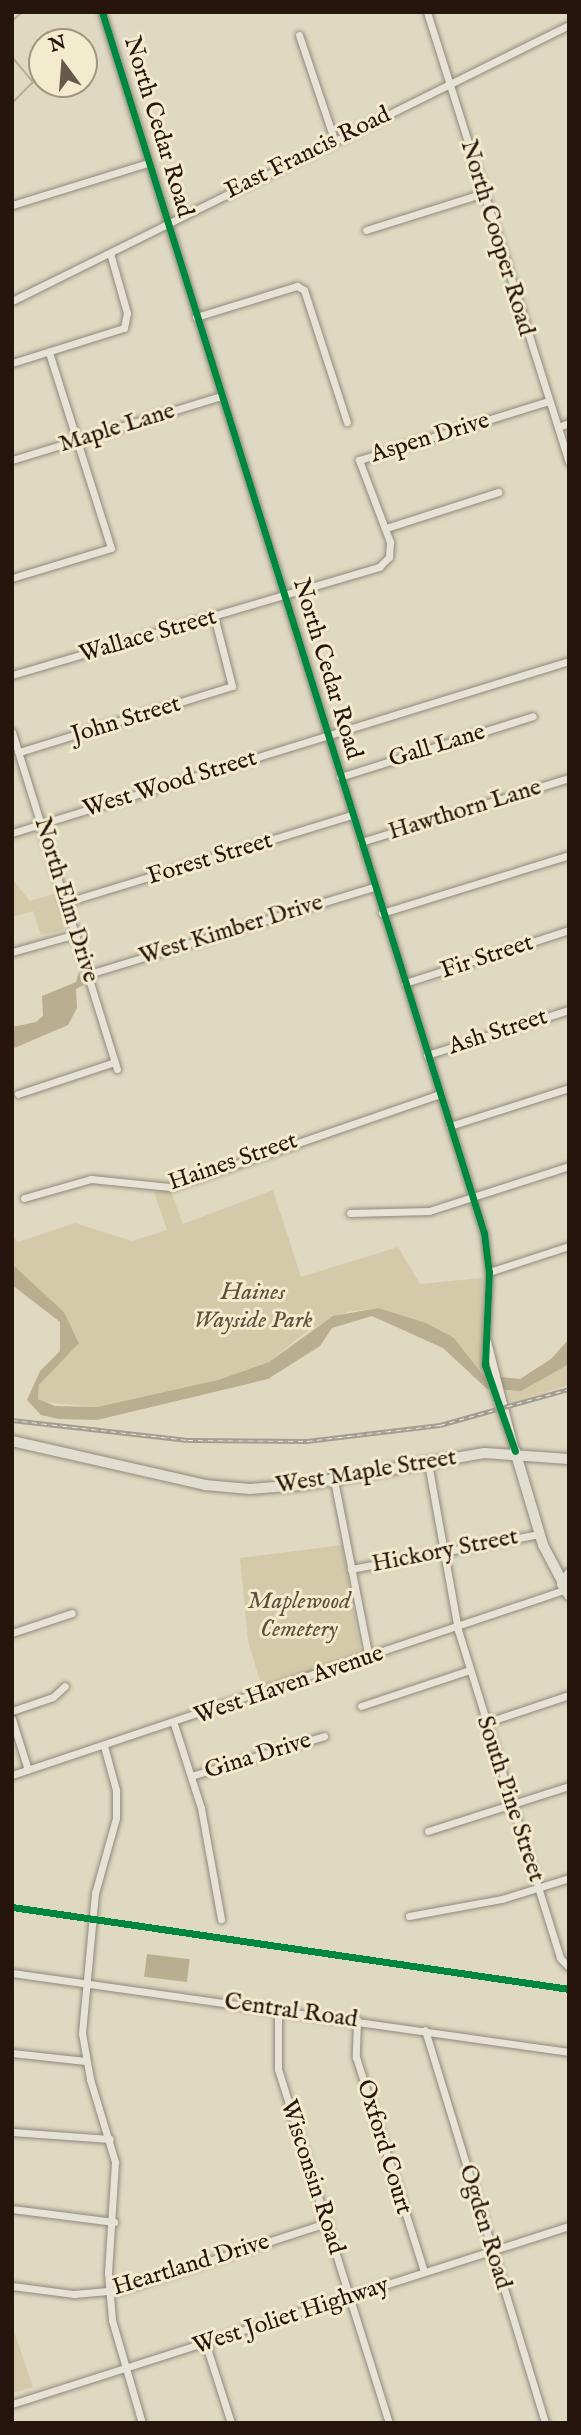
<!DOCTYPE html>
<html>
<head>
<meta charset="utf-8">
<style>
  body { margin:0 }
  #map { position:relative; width:581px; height:2435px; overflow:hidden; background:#dfd9c1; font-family:"IM FELL English",serif }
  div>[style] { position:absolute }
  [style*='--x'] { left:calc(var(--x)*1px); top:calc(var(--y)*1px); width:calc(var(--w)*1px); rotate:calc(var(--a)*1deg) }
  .green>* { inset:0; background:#d4caaa }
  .water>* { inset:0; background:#b9ae90; transform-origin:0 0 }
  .stream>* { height:2px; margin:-1px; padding:0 1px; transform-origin:1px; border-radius:1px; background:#b9ae90 }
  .roads { filter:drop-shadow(0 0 2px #8f897b) drop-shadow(0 0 2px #8f897b) }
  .minor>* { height:7px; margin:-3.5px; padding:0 3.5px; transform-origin:3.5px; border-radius:3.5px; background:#e6e2d6 }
  .major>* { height:10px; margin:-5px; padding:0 5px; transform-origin:5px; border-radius:5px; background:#e2decf }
  .rail>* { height:4.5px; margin-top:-2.25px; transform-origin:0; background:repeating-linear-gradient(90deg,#f3ebce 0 5px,#a19d93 0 10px); box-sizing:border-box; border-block:2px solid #a19d93 }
  .cycleway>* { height:7px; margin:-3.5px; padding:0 3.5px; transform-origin:3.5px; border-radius:3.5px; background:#00873e }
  span { translate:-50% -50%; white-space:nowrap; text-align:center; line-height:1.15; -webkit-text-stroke:6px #f3ebce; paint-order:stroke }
  .street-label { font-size:24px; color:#27140c }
  .park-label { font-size:24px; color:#604f3d; font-style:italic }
  .frame { position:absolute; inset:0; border:14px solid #27140c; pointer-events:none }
  .north { position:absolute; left:28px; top:28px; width:70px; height:70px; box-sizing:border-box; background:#f3ebce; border:2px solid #a19580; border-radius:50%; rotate:344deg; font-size:19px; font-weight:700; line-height:28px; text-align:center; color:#27140c }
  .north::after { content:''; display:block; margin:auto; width:24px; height:32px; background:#67594b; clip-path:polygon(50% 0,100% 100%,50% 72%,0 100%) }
</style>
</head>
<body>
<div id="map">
  <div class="green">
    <div style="clip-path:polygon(12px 879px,30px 901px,57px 893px,64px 930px,41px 935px,33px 911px,12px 917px)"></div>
    <div style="clip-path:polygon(170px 1189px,183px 1224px,273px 1190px,301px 1277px,398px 1247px,420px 1284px,482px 1278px,483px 1375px,454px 1338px,378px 1308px,347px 1312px,307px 1331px,269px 1362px,218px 1380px,97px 1407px,43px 1402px,38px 1398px,39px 1385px,79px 1342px,64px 1312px,12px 1264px,12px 1236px,18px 1242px,75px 1223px,132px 1241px,167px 1230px,154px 1192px)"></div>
    <div style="clip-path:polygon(569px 1364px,569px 1385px,511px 1404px,508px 1392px)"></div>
    <div style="clip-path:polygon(342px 1545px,361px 1654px,262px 1688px,248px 1641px,240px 1558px)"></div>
    <div style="clip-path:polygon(12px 2326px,33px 2387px,12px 2393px)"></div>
  </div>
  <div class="water">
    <div style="clip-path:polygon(79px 972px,84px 985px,76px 989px,77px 1008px,68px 1025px,12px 1049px,12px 1027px,36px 1022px,43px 1016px,42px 996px,76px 982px)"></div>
    <div style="clip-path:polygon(12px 1264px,64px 1312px,79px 1343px,39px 1385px,38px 1399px,55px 1406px,97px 1407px,218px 1380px,269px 1362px,333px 1316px,378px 1308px,426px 1323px,454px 1338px,483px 1375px,520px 1379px,551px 1359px,569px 1339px,569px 1364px,521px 1391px,487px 1389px,443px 1348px,372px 1316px,332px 1328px,320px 1346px,268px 1379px,97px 1420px,59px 1419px,41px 1415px,27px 1400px,40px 1371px,60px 1351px,60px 1322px,12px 1285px)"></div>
    <div style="left:147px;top:1954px;width:43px;height:23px;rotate:7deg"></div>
  </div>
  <div class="stream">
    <div style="--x:12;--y:21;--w:12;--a:-42"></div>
    <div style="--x:12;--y:57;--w:33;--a:50"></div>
    <div style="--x:33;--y:82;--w:30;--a:135"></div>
  </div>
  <div class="roads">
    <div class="minor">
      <div style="--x:102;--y:12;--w:1279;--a:72.63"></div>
      <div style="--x:484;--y:1233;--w:39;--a:83"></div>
      <div style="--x:489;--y:1272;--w:93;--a:92.5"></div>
      <div style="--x:485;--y:1365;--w:91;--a:70.8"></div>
      <div style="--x:427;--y:12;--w:472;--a:72.5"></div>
      <div style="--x:299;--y:35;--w:110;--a:71.4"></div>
      <div style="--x:12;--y:205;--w:142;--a:-17.2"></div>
      <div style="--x:366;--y:230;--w:124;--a:-17.4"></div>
      <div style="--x:12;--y:301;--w:622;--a:-26.36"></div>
      <div style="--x:196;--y:317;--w:106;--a:-17.1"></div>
      <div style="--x:297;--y:286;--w:8;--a:30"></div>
      <div style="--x:304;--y:290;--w:139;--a:72"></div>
      <div style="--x:12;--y:363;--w:117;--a:-17.4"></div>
      <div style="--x:124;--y:328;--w:15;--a:-79"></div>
      <div style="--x:127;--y:313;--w:62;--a:-105.8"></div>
      <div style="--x:558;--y:427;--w:12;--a:-20"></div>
      <div style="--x:12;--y:460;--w:219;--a:-17"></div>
      <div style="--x:386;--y:528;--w:118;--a:-17.8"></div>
      <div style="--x:12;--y:578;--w:103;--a:-16.9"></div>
      <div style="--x:111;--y:548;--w:206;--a:-107.6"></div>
      <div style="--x:12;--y:675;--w:383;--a:-16.4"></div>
      <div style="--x:379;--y:567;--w:14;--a:-45"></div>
      <div style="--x:389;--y:557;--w:15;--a:-86"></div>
      <div style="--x:390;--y:542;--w:88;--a:-110.7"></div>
      <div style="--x:359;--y:460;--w:198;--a:-17.3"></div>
      <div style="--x:12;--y:732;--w:353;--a:72.7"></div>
      <div style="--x:19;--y:752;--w:223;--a:-17.2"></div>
      <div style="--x:232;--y:686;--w:72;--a:-104.4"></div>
      <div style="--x:340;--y:777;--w:202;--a:-17.5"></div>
      <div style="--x:12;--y:833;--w:583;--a:-17.16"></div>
      <div style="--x:361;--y:842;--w:218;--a:-17.1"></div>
      <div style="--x:67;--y:902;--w:298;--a:-17"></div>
      <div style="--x:382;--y:913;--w:196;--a:-17.2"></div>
      <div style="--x:12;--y:952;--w:66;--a:-15.7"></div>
      <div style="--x:89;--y:974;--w:298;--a:-17"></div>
      <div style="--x:405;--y:983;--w:172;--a:-17.9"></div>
      <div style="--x:427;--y:1055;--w:149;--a:-17.6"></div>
      <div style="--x:18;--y:1094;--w:102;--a:-18.3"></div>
      <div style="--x:450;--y:1126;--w:125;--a:-17.7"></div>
      <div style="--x:24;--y:1198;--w:70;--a:-15.8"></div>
      <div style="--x:91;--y:1179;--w:79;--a:5.8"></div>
      <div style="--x:170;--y:1187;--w:286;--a:-19"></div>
      <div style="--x:350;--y:1213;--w:79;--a:-1.5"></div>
      <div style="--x:429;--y:1211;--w:147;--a:-17.8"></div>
      <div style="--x:489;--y:1272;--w:84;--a:-18"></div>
      <div style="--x:487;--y:1341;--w:114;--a:75.7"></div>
      <div style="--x:428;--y:1463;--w:170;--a:79.8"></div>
      <div style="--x:458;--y:1630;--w:343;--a:72.7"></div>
      <div style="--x:560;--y:1958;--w:13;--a:45"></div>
      <div style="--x:334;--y:1480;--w:181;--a:78.9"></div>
      <div style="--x:351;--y:1569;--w:191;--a:-10.5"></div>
      <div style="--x:12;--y:1633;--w:63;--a:-18.4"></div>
      <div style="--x:361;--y:1706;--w:115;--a:-18.3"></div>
      <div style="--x:12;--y:1711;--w:43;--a:-18.9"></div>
      <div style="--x:53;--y:1697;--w:16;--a:-43"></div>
      <div style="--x:12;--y:1719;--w:53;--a:72.6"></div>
      <div style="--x:485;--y:1723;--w:89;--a:-18.4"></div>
      <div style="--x:174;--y:1724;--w:88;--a:72.2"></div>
      <div style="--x:201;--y:1808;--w:113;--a:79.8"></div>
      <div style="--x:104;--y:1746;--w:46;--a:74.7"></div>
      <div style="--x:116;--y:1790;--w:28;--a:90"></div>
      <div style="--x:116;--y:1818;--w:78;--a:105.6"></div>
      <div style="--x:95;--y:1893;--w:141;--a:95.3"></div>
      <div style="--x:82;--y:2033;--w:47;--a:80.1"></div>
      <div style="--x:90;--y:2079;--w:87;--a:73.2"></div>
      <div style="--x:115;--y:2162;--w:111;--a:93.6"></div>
      <div style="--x:108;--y:2273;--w:47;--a:85.1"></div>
      <div style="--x:112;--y:2320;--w:107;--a:73.8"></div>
      <div style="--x:12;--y:1775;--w:582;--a:-18.53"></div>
      <div style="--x:191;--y:1776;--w:139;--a:-16.7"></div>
      <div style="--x:428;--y:1831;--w:148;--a:-17.7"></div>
      <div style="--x:409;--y:1916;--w:95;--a:-10.4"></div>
      <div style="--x:502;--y:1899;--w:70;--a:-17.4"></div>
      <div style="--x:12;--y:1973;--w:563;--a:8.07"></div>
      <div style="--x:278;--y:2010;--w:59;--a:90"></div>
      <div style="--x:278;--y:2069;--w:371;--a:72.6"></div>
      <div style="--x:357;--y:2020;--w:37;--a:92"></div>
      <div style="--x:356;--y:2057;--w:225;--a:72.4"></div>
      <div style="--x:425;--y:2030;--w:411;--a:73"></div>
      <div style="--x:12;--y:2053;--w:74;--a:6.2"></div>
      <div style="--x:12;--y:2132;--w:98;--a:4.1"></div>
      <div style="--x:12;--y:2209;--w:103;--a:7.3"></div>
      <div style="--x:12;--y:2286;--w:63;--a:7.4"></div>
      <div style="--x:74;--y:2294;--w:45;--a:-5.1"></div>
      <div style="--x:119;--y:2290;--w:219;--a:-17.9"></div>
      <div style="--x:206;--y:2345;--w:82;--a:72.2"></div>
      <div style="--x:12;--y:2404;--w:585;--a:-17.72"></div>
    </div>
    <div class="major">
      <div style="--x:12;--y:1441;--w:198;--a:12.8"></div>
      <div style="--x:205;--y:1485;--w:45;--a:5.1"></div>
      <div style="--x:250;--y:1489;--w:51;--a:-4.5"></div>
      <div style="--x:301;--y:1485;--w:186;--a:-9.9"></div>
      <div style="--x:484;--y:1453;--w:85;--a:4"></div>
      <div style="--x:515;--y:1451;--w:98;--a:73.4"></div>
      <div style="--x:543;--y:1545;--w:41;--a:62.2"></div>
      <div style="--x:569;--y:1574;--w:12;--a:125"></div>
      <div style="--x:562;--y:1584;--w:13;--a:58"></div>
    </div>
  </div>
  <div class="rail">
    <div style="--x:12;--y:1420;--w:177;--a:6.5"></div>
    <div style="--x:188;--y:1440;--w:119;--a:0.5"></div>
    <div style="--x:307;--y:1441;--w:134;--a:-6.9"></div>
    <div style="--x:440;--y:1425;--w:134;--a:-15.6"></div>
  </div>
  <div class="cycleway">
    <div style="--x:102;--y:12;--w:1279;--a:72.63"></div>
    <div style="--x:484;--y:1233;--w:39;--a:83"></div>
    <div style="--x:489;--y:1272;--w:93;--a:92.5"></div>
    <div style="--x:485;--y:1365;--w:91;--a:70.8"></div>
    <div style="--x:12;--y:1907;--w:563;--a:8.37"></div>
  </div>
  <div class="street-label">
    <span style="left:158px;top:127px;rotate:73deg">North Cedar Road</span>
    <span style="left:308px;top:153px;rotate:-26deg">East Francis Road</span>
    <span style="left:497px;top:238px;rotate:73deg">North Cooper Road</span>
    <span style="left:117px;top:428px;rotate:-17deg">Maple Lane</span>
    <span style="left:430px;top:438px;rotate:-17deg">Aspen Drive</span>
    <span style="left:148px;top:636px;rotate:-16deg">Wallace Street</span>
    <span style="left:327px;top:669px;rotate:73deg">North Cedar Road</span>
    <span style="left:126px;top:720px;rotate:-17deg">John Street</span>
    <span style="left:437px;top:746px;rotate:-17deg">Gall Lane</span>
    <span style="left:170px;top:784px;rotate:-17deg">West Wood Street</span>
    <span style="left:465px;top:810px;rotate:-17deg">Hawthorn Lane</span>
    <span style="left:210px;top:859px;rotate:-17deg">Forest Street</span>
    <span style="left:66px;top:900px;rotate:73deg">North Elm Drive</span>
    <span style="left:231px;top:930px;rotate:-17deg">West Kimber Drive</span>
    <span style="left:487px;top:957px;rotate:-18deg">Fir Street</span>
    <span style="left:498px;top:1032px;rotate:-18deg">Ash Street</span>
    <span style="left:233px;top:1162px;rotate:-19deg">Haines Street</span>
    <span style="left:366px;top:1472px;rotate:-9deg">West Maple Street</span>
    <span style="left:445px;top:1551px;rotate:-11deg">Hickory Street</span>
    <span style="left:289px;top:1685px;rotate:-19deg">West Haven Avenue</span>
    <span style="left:258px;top:1756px;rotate:-17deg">Gina Drive</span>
    <span style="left:510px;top:1799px;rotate:72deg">South Pine Street</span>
    <span style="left:291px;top:2011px;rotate:8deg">Central Road</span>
    <span style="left:384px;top:2147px;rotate:73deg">Oxford Court</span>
    <span style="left:312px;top:2177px;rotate:72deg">Wisconsin Road</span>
    <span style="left:485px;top:2227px;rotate:73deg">Ogden Road</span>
    <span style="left:191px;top:2265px;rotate:-17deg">Heartland Drive</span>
    <span style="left:291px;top:2316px;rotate:-18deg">West Joliet Highway</span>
  </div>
  <div class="park-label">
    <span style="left:253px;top:1307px">Haines<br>Wayside Park</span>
    <span style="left:299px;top:1616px">Maplewood<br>Cemetery</span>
  </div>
  <div class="frame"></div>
  <div class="north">N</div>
</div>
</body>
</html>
